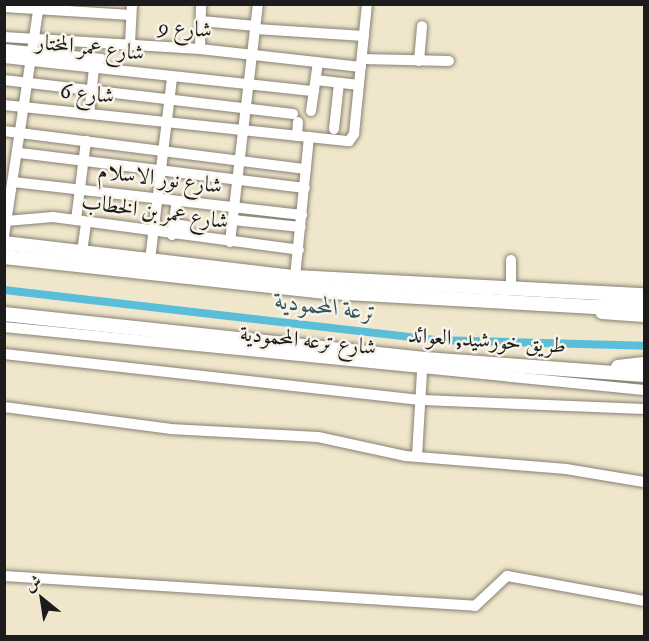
<!DOCTYPE html>
<html>
<head>
<meta charset="utf-8">
<style>
  body { margin:0 }
  #map { position:relative; width:649px; height:641px; overflow:hidden; background:#f0e6cb; font-family:"IM FELL DW Pica",Amiri,serif }
  div>[style] { position:absolute }
  [style*='--x'] { left:calc(var(--x)*1px); top:calc(var(--y)*1px); width:calc(var(--w)*1px); rotate:calc(var(--a)*1deg) }
  .canal>* { height:8px; margin:-4px; padding:0 4px; transform-origin:4px; border-radius:4px; background:#5bbed9 }
  .roads { filter:drop-shadow(0 0 2px #868174) drop-shadow(0 0 2px #868174) }
  .minor>* { height:10px; margin:-5px; padding:0 5px; transform-origin:5px; border-radius:5px; background:#fff }
  .major>* { height:14px; margin:-7px; padding:0 7px; transform-origin:7px; border-radius:7px; background:#fff }
  span { translate:-50% -50%; white-space:nowrap; text-align:center; line-height:1.15; -webkit-text-stroke:5px #f7f3e8; paint-order:stroke }
  .street-label { font-size:22px; color:#1c1c1c }
  .water-label { font-size:24px; color:#32555e; font-style:italic }
  .frame { position:absolute; inset:0; border:6px solid #1c1c1c; pointer-events:none }
  .north { position:absolute; left:12px; top:569px; width:60px; height:60px; -webkit-text-stroke:4px #f7f3e8; paint-order:stroke; rotate:330deg; font-size:16px; font-weight:700; line-height:24px; text-align:center; color:#1c1c1c }
  .north::after { content:''; display:block; margin:auto; width:21px; height:27px; background:#1c1c1c; clip-path:polygon(50% 0,100% 100%,50% 72%,0 100%) }
</style>
</head>
<body>
<div id="map">
  <div class="canal">
    <div style="--x:4;--y:290;--w:434;--a:6.6"></div>
    <div style="--x:435;--y:340;--w:209;--a:1.6"></div>
  </div>
  <div class="roads">
    <div class="minor">
      <div style="--x:4;--y:7;--w:127;--a:3.6"></div>
      <div style="--x:201;--y:21;--w:55;--a:5.2"></div>
      <div style="--x:256;--y:29;--w:108;--a:3.7"></div>
      <div style="--x:4;--y:37;--w:196;--a:3.5"></div>
      <div style="--x:200;--y:49;--w:162;--a:6.4"></div>
      <div style="--x:130;--y:44;--w:40;--a:-87.1"></div>
      <div style="--x:4;--y:49;--w:98;--a:5.9"></div>
      <div style="--x:200;--y:49;--w:45;--a:-88.7"></div>
      <div style="--x:4;--y:58;--w:312;--a:6.1"></div>
      <div style="--x:362;--y:59;--w:87;--a:1.3"></div>
      <div style="--x:419;--y:61;--w:35;--a:-85"></div>
      <div style="--x:4;--y:80;--w:291;--a:6.7"></div>
      <div style="--x:316;--y:80;--w:43;--a:6.6"></div>
      <div style="--x:4;--y:105;--w:347;--a:6"></div>
      <div style="--x:349;--y:141;--w:9;--a:-54"></div>
      <div style="--x:354;--y:134;--w:131;--a:-84.3"></div>
      <div style="--x:311;--y:111;--w:49;--a:-81.9"></div>
      <div style="--x:89;--y:114;--w:46;--a:-83.8"></div>
      <div style="--x:334;--y:129;--w:46;--a:-83.8"></div>
      <div style="--x:4;--y:131;--w:304;--a:7.2"></div>
      <div style="--x:297;--y:136;--w:14;--a:-86"></div>
      <div style="--x:20;--y:153;--w:287;--a:7"></div>
      <div style="--x:13;--y:182;--w:291;--a:6.5"></div>
      <div style="--x:76;--y:220;--w:80;--a:-82.8"></div>
      <div style="--x:233;--y:220;--w:68;--a:5.9"></div>
      <div style="--x:6;--y:221;--w:47;--a:-4.9"></div>
      <div style="--x:53;--y:217;--w:248;--a:7.6"></div>
      <div style="--x:174;--y:224;--w:13;--a:9"></div>
      <div style="--x:172;--y:235;--w:34;--a:-82"></div>
      <div style="--x:4;--y:236;--w:235;--a:-81.4"></div>
      <div style="--x:230;--y:242;--w:240;--a:-83.3"></div>
      <div style="--x:82;--y:252;--w:30;--a:-82"></div>
      <div style="--x:150;--y:260;--w:184;--a:-83.1"></div>
      <div style="--x:295;--y:277;--w:141;--a:-84.3"></div>
      <div style="--x:511;--y:289;--w:29;--a:-90"></div>
      <div style="--x:4;--y:327;--w:643;--a:5.62"></div>
      <div style="--x:4;--y:354;--w:421;--a:6.3"></div>
      <div style="--x:422;--y:400;--w:222;--a:2.3"></div>
      <div style="--x:4;--y:407;--w:167;--a:7.5"></div>
      <div style="--x:170;--y:429;--w:148;--a:3.1"></div>
      <div style="--x:318;--y:437;--w:89;--a:12.3"></div>
      <div style="--x:405;--y:456;--w:162;--a:4.6"></div>
      <div style="--x:566;--y:469;--w:79;--a:9.5"></div>
      <div style="--x:417;--y:456;--w:84;--a:-86.6"></div>
      <div style="--x:4;--y:576;--w:472;--a:3.6"></div>
      <div style="--x:475;--y:606;--w:44;--a:-43.2"></div>
      <div style="--x:507;--y:576;--w:139;--a:10.3"></div>
    </div>
    <div class="major">
      <div style="--x:4;--y:243;--w:293;--a:6.7"></div>
      <div style="--x:295;--y:277;--w:349;--a:3"></div>
      <div style="--x:4;--y:257;--w:326;--a:6.2"></div>
      <div style="--x:328;--y:292;--w:267;--a:3.2"></div>
      <div style="--x:595;--y:307;--w:49;--a:-2.3"></div>
      <div style="--x:602;--y:312;--w:42;--a:4.1"></div>
      <div style="--x:4;--y:314;--w:423;--a:6.1"></div>
      <div style="--x:425;--y:359;--w:220;--a:4.2"></div>
      <div style="--x:618;--y:367;--w:26;--a:-7"></div>
    </div>
  </div>
  <div class="street-label">
    <span style="left:185px;top:29px;rotate:4deg">شارع 9</span>
    <span style="left:90px;top:48px;rotate:6deg">شارع عمر المختار</span>
    <span style="left:87px;top:94px;rotate:6deg">شارع 6</span>
    <span style="left:160px;top:179px;rotate:7deg">شارع نور الاسلام</span>
    <span style="left:155px;top:212px;rotate:8deg">شارع عمر بن الخطاب</span>
    <span style="left:308px;top:341px;rotate:6deg">شارع ترعه المحمودية</span>
    <span style="left:487px;top:341px;rotate:4deg">طريق خورشيد, العوائد</span>
  </div>
  <div class="water-label">
    <span style="left:326px;top:308px;rotate:7deg">ترعة المحمودية</span>
  </div>
  <div class="frame"></div>
  <div class="north">ش</div>
</div>
</body>
</html>
